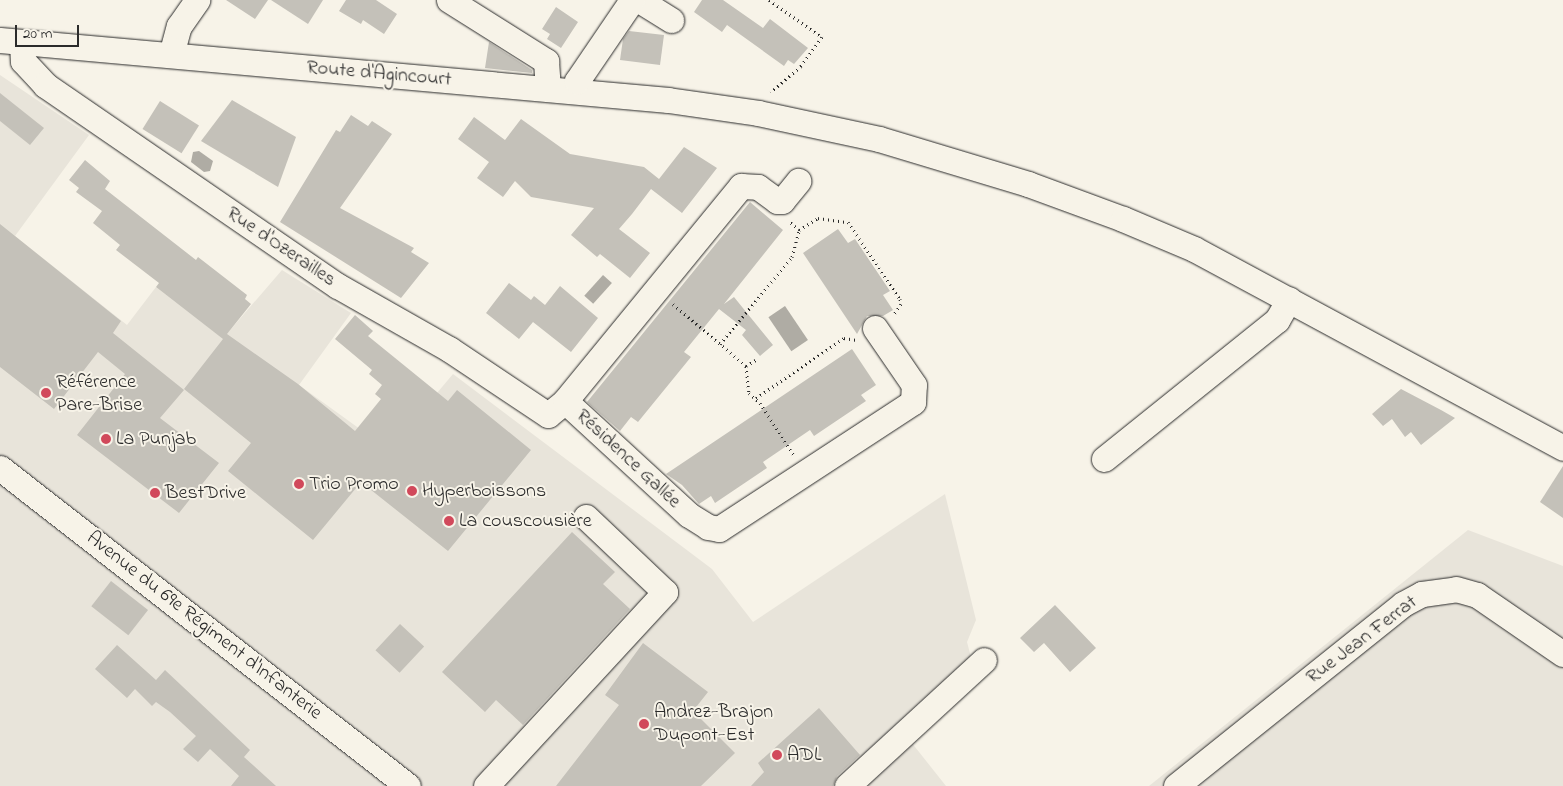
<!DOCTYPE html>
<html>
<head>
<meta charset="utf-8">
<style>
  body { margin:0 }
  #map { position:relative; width:1563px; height:786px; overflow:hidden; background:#f7f3e8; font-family:"Indie Flower",sans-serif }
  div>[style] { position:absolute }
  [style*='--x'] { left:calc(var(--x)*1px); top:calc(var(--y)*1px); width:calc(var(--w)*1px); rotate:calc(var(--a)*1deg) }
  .built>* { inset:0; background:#e8e4da }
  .water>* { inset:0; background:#afaca4; transform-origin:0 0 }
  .building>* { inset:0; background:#c4c1b9; transform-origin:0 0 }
  .path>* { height:3px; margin-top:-1.5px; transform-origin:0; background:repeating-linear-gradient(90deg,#2b2b2b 0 1px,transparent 0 5px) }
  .roads { filter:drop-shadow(0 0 1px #2b2b2b) drop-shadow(0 0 1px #2b2b2b) }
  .minor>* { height:25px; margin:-12.5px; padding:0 12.5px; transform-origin:12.5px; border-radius:12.5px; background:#f7f3e8 }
  .dots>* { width:14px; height:14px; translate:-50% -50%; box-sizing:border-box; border:2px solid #f7f3e8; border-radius:50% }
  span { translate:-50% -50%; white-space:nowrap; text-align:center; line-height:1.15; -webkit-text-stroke:4px #f7f3e8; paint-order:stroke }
  .street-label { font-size:20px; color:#2b2b2b }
  .poi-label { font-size:20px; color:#2b2b2b }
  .left { translate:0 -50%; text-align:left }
  .scale { position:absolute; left:15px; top:25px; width:64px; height:22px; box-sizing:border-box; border:2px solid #2b2b2b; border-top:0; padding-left:6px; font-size:15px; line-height:18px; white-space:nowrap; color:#2b2b2b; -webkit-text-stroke:4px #f7f3e8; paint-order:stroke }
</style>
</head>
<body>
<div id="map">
  <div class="built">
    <div style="clip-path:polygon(0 75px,89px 135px,15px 236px,127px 325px,156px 287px,217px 334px,225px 336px,282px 270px,351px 313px,299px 385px,389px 450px,453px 374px,712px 569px,753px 622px,945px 494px,976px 620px,967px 642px,972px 661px,900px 728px,946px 786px,0 786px)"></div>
    <div style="clip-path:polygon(1468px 530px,1563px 566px,1563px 786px,1149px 786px)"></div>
  </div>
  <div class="water">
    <div style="clip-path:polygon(199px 151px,213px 161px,210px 171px,204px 172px,191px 162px,193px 152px)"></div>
    <div style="left:603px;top:275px;width:12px;height:28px;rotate:42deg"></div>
    <div style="left:785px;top:306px;width:41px;height:20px;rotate:56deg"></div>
  </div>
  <div class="building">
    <div style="clip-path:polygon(226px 0,268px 0,255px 19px)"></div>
    <div style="clip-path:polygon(271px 0,323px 0,308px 24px)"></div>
    <div style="clip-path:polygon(346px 0,376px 0,397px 14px,384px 34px,363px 20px,361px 24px,339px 11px)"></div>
    <div style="clip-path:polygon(702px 0,723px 0,763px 28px,770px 19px,808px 48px,794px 64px,788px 60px,784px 66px,727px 25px,722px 32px,694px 12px)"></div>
    <div style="clip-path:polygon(556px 7px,578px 22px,561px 48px,547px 39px,550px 34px,542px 29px)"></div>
    <div style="clip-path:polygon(629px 31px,664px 35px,660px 65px,620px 60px,623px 39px)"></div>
    <div style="clip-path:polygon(489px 42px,532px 70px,532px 73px,485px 68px)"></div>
    <div style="clip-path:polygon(0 93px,44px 128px,30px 145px,0 121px)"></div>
    <div style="clip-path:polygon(232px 100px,296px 137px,278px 187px,201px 141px)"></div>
    <div style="left:160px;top:101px;width:46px;height:33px;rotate:32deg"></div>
    <div style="clip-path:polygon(351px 115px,368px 126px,372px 121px,392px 134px,340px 208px,414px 248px,411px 252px,429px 263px,401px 298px,280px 222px,336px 130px,340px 132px)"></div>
    <div style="clip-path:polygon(474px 117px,505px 140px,521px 119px,570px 154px,644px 167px,659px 179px,684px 147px,717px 168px,682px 213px,651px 189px,632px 214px,619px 229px,650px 253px,630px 278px,600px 254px,597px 257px,571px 235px,594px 208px,531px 197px,515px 181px,503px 197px,477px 178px,489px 162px,458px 139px)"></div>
    <div style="clip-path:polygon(85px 160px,110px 181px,105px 189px,196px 260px,198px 257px,247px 295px,245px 299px,251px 304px,227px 334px,298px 384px,355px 431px,381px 399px,375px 394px,382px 385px,369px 374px,372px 370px,335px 339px,355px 315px,373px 331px,368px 336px,448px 401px,457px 390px,531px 450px,448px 551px,361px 482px,313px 540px,228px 471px,251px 443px,184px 389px,223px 339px,156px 287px,159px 283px,116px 250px,120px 245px,93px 223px,102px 211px,76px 192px,79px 188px,69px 180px)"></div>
    <div style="clip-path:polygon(750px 202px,783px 230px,724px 304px,734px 297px,773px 345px,760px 356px,742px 335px,746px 330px,719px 309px,684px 352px,691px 357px,638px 422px,631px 417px,620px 431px,587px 402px)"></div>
    <div style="clip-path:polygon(0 224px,121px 321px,113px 333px,184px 390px,160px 418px,219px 463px,179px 513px,77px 435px,125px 374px,98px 352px,54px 409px,0 367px)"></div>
    <div style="clip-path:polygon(838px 229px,848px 243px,855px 239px,890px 291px,883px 295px,893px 310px,883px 316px,867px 316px,857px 334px,803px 253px)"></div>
    <div style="clip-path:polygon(509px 283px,531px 300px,534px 296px,545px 305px,560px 286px,598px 318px,571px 352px,533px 322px,519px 339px,486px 313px)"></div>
    <div style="clip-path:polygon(852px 349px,876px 385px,861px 395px,866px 401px,814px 436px,810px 430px,763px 462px,767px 468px,715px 503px,711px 496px,699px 504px,682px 485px,666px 474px)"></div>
    <div style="clip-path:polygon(1401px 389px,1441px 410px,1455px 418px,1421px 445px,1411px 432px,1405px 437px,1392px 419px,1383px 426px,1372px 414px)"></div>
    <div style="clip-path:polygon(1563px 466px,1563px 518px,1540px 502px)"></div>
    <div style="clip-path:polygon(572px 532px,615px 572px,603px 584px,630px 609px,523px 725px,496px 700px,485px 712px,442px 672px)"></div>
    <div style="left:111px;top:581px;width:47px;height:32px;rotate:38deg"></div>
    <div style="clip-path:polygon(1055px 605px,1096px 648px,1070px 672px,1044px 643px,1034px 652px,1020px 638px)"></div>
    <div style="left:400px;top:624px;width:33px;height:36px;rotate:43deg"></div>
    <div style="clip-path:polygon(643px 643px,708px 692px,693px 711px,735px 753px,701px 786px,556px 786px,619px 705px,605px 695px)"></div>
    <div style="clip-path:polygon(117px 645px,156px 680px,165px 670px,250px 750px,244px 757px,276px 786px,231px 786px,239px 776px,210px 749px,198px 762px,183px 749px,196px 736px,170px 712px,156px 702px,152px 706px,135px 689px,127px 698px,95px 669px)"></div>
    <div style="clip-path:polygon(819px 708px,860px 755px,837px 776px,833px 786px,751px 786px,764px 772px,758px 763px)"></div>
  </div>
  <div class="path">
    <div style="--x:769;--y:0;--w:65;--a:34.9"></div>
    <div style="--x:822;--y:37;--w:36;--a:126"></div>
    <div style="--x:801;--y:66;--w:40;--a:139"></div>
    <div style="--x:799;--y:230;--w:22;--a:-32"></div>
    <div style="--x:818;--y:218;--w:30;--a:8"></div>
    <div style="--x:848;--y:222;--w:93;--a:56"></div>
    <div style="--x:900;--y:299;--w:5;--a:79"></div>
    <div style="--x:901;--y:304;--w:14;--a:124"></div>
    <div style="--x:673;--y:304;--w:96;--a:40.3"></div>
    <div style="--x:746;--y:366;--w:27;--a:84"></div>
    <div style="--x:749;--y:393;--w:15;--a:42"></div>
    <div style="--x:760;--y:403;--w:61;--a:57.1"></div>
    <div style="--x:720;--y:344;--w:113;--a:-50.4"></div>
    <div style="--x:792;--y:257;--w:28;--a:-75"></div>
    <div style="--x:799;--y:230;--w:12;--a:-138"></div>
    <div style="--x:746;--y:366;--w:13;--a:-32"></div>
    <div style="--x:756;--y:398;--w:107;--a:-34.3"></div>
    <div style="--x:844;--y:338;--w:13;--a:9"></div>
  </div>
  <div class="roads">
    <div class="minor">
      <div style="--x:449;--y:0;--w:115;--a:32.2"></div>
      <div style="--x:546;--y:61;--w:28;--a:86"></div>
      <div style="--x:639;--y:0;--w:38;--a:32"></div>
      <div style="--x:0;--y:40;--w:671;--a:5.13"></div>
      <div style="--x:668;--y:100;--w:91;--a:8.2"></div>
      <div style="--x:758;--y:113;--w:124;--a:12.1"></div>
      <div style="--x:879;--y:139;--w:156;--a:16.8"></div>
      <div style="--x:1028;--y:184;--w:101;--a:20.2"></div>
      <div style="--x:1123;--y:219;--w:77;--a:22.9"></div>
      <div style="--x:1194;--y:249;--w:419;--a:28.3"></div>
      <div style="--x:22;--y:43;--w:18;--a:87"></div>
      <div style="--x:23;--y:61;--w:33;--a:47"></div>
      <div style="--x:45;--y:85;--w:355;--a:34.5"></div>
      <div style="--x:338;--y:286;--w:128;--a:29.6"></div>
      <div style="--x:449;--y:349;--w:119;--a:33.7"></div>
      <div style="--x:548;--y:415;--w:22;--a:-39"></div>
      <div style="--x:565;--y:401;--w:278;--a:-50.7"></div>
      <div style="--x:741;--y:186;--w:17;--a:3"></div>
      <div style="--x:758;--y:187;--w:24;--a:36"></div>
      <div style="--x:777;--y:201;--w:5;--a:0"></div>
      <div style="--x:782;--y:201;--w:26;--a:-51"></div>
      <div style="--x:171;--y:55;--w:30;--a:-75"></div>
      <div style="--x:179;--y:26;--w:32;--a:-55"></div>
      <div style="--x:575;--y:91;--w:10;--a:-79"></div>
      <div style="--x:577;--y:81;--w:98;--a:-55.8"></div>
      <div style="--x:565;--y:401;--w:168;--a:42.6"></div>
      <div style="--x:689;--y:515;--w:22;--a:32"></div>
      <div style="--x:708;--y:527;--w:11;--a:10"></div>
      <div style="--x:719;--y:529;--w:232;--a:-33.2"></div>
      <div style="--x:913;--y:402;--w:17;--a:-87"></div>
      <div style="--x:914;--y:385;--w:69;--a:-124.4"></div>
      <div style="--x:1104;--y:459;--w:222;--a:-38.8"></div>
      <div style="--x:1277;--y:320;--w:24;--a:-60"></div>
      <div style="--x:0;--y:468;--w:517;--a:37.93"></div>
      <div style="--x:486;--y:786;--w:264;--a:-47.3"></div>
      <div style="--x:665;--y:592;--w:109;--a:-136.5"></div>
      <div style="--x:847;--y:786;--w:186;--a:-42.6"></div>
      <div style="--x:1176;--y:786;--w:291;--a:-38.7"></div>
      <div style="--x:1403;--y:604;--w:21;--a:-28"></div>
      <div style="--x:1422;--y:594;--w:34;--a:-8"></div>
      <div style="--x:1456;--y:589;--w:22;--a:16"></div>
      <div style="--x:1477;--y:595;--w:104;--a:34.5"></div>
    </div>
  </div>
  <div class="dots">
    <div style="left:46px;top:393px;background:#d1495b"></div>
    <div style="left:106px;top:439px;background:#d1495b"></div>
    <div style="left:299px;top:484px;background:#d1495b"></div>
    <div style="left:412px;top:491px;background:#d1495b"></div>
    <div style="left:155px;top:493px;background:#d1495b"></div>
    <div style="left:449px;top:521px;background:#d1495b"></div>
    <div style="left:644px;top:724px;background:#d1495b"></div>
    <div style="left:777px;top:755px;background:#d1495b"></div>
  </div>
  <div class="street-label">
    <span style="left:379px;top:74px;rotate:5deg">Route d'Agincourt</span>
    <span style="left:281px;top:247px;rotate:34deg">Rue d'Ozerailles</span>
    <span style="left:628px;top:459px;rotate:43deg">Résidence Gallée</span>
    <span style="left:204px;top:626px;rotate:38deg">Avenue du 69e Régiment d'Infanterie</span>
    <span style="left:1362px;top:640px;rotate:-37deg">Rue Jean Ferrat</span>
  </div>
  <div class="poi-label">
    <span class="left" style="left:56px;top:394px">Référence<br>Pare-Brise</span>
    <span class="left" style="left:116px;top:439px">La Punjab</span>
    <span class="left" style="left:309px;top:484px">Trio Promo</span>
    <span class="left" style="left:422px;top:491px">Hyperboissons</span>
    <span class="left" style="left:165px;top:493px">BestDrive</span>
    <span class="left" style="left:459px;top:521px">La couscousière</span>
    <span class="left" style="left:654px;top:724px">Andrez-Brajon<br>Dupont-Est</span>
    <span class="left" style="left:787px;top:755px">ADL</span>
  </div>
  <div class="scale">20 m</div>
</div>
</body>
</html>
